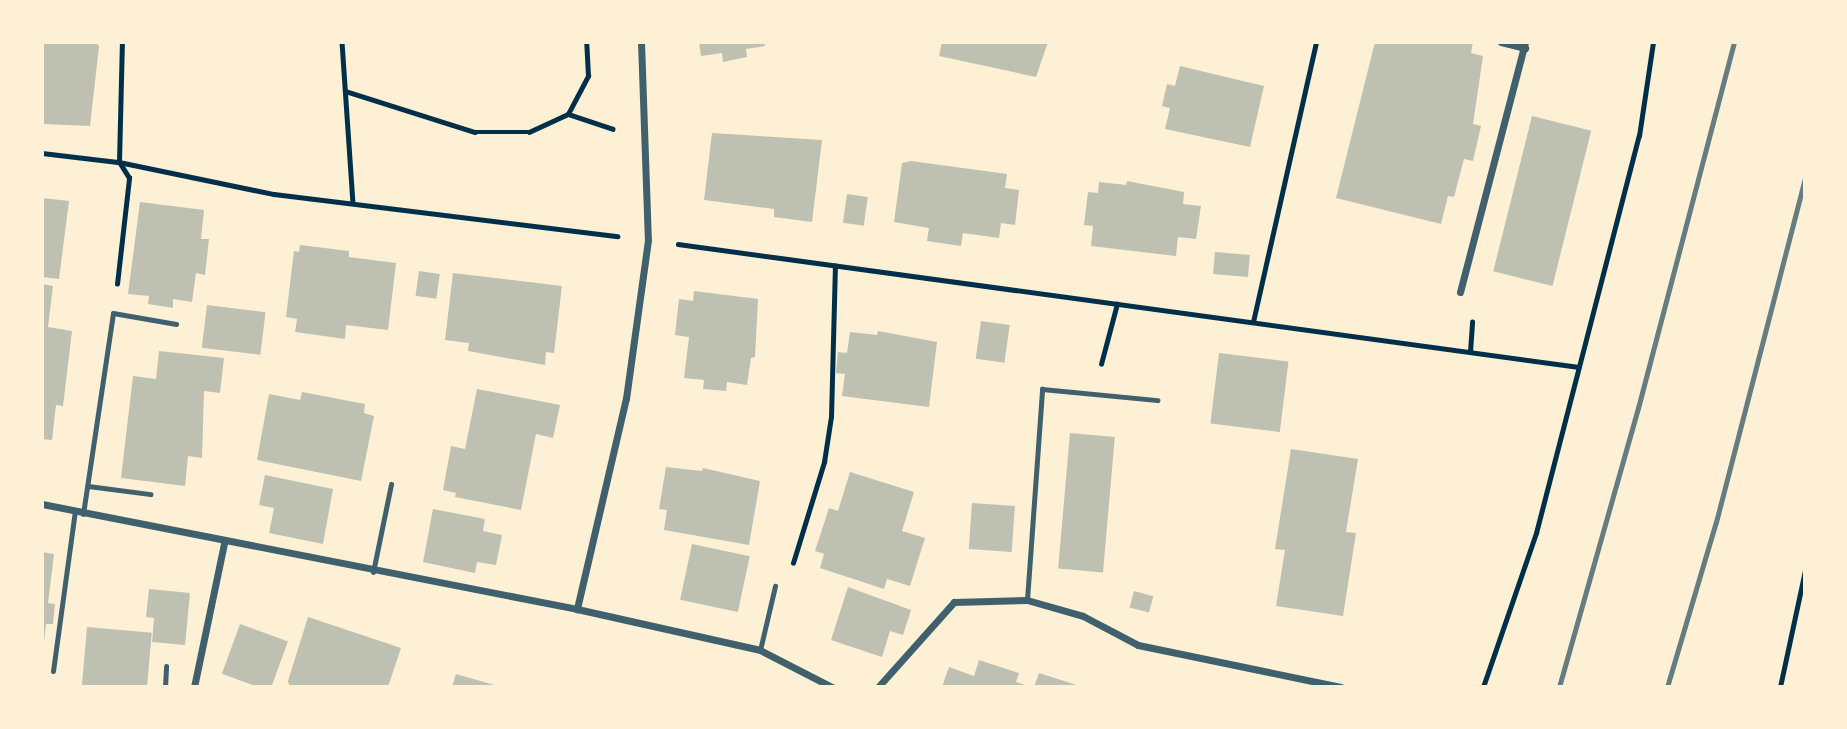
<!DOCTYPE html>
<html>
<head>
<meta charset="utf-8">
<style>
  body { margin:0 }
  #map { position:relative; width:1847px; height:729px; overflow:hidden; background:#fdf0d5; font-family:"Golos Text",sans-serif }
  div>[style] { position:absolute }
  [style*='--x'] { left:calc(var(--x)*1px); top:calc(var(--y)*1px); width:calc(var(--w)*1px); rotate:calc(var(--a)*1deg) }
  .building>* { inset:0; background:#bec0b2; transform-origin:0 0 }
  .path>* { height:4.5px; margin:-2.25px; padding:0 2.25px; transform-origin:2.25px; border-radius:2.25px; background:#003049 }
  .service>* { height:5px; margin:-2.5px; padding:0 2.5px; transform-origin:2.5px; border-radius:2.5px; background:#3f606c }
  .minor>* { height:7px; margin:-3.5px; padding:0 3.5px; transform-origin:3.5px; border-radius:3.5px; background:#3f606c }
  .rail>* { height:5px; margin:-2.5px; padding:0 2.5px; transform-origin:2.5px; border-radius:2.5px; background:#657d81 }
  span { translate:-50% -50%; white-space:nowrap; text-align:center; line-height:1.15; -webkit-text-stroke:6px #fdf0d5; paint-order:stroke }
  .frame { position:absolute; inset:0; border:44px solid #fdf0d5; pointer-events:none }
</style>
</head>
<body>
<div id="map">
  <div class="building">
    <div style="clip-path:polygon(42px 42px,95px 42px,99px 46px,90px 126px,42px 124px)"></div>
    <div style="clip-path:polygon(699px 42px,764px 42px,765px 46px,746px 49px,747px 57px,723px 62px,722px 53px,701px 56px)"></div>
    <div style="clip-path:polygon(942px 42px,1048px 42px,1036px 77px,939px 56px)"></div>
    <div style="clip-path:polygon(1375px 42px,1473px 42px,1471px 53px,1483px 56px,1473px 124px,1481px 126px,1473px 161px,1464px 159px,1454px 197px,1448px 196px,1441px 224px,1336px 198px)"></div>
    <div style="clip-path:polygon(1180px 66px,1264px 86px,1250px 147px,1165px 129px,1170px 108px,1162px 106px,1167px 84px,1175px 86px)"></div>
    <div style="left:1532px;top:116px;width:61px;height:160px;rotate:14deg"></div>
    <div style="clip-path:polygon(712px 133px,822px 140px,812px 222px,774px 217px,774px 209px,704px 200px)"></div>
    <div style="clip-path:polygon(911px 161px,1007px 174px,1005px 188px,1019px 190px,1015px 225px,1001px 223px,999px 238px,963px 233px,961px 246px,927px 241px,929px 228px,894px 222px,902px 163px)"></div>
    <div style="clip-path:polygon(1127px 181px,1184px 192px,1183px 204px,1201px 206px,1196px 239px,1178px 237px,1176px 256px,1091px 246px,1093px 226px,1084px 225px,1088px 192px,1098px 193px,1099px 182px,1126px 185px)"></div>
    <div style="left:847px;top:194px;width:21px;height:29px;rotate:8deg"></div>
    <div style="clip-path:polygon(42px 198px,69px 201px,59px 279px,42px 277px)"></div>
    <div style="clip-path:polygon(140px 202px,204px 210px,201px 239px,209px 239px,205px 275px,196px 273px,192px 302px,173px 299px,173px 308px,148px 304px,149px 296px,128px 294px)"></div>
    <div style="clip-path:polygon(300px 245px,349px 251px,349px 257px,396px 263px,388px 330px,346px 325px,345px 339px,295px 332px,297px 319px,286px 317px,294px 251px,299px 252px)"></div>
    <div style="left:1215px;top:252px;width:35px;height:22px;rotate:5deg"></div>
    <div style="left:419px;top:271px;width:21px;height:25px;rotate:8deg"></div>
    <div style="clip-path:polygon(453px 273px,562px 286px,554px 353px,546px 352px,545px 365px,468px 351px,469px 343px,445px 340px)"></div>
    <div style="clip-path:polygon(42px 284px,53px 286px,48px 327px,72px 331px,63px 406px,56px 405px,52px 440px,42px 439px)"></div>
    <div style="clip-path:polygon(694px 291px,758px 299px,755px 357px,751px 358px,747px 385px,727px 382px,726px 391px,703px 389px,704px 380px,684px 378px,689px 337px,675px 335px,679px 299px,693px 301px)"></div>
    <div style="left:207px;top:305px;width:59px;height:43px;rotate:7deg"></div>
    <div style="left:981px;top:321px;width:29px;height:38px;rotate:8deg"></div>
    <div style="clip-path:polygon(878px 331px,937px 342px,929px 407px,842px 396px,845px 374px,836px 373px,838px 352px,847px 353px,850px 332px,877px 335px)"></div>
    <div style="clip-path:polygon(159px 351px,224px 358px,220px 393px,204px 391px,202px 458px,188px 456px,185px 486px,121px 478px,133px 376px,156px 379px)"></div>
    <div style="left:1219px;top:353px;width:70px;height:71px;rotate:7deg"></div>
    <div style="clip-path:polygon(477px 389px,560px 405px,553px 438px,536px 434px,521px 510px,455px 497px,456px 493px,443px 490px,451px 446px,465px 449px)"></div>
    <div style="clip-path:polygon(302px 392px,365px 404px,364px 413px,374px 416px,361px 481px,257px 460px,269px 394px,300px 400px)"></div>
    <div style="left:1070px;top:433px;width:45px;height:136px;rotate:5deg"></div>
    <div style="clip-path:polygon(1291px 449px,1358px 459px,1346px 532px,1356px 533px,1343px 616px,1276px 606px,1285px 550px,1275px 549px)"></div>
    <div style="clip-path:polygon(666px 467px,702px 471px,703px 468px,760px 481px,749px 545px,664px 530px,667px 510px,659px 509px)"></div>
    <div style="clip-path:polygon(850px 472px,914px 492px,902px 531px,925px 538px,910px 586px,887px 579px,884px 589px,820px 568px,824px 554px,815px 551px,829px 508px,838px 511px)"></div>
    <div style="clip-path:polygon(265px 475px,333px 489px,323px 544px,269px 533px,274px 508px,259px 505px)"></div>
    <div style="left:972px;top:503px;width:43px;height:46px;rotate:4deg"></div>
    <div style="clip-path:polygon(433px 509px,485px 519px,483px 531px,502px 535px,496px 565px,477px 562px,475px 573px,423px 562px)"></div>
    <div style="left:692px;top:544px;width:59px;height:57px;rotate:12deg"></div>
    <div style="clip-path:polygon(42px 552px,54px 554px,48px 603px,55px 604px,53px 624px,46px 624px,44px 643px)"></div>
    <div style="clip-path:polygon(848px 587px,911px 610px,903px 635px,890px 631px,882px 657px,831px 640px)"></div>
    <div style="clip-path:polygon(149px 589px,190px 593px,185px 645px,152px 642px,154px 618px,146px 617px)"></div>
    <div style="left:1134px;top:591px;width:20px;height:17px;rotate:15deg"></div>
    <div style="clip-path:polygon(308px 617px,401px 648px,388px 687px,290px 687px,288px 681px)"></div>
    <div style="left:240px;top:624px;width:51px;height:53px;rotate:20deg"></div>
    <div style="left:87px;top:627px;width:65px;height:60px;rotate:5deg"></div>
    <div style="clip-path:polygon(979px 660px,1019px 673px,1016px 682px,1031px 687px,942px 687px,949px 667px,974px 676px)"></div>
    <div style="clip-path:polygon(1039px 673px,1080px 686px,1080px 687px,1034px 687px)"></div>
    <div style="clip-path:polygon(456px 674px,498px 686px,498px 687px,452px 687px)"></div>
  </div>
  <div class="path">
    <div style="--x:342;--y:42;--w:160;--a:86.1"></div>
    <div style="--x:345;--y:91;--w:136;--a:17.5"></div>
    <div style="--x:475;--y:132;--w:54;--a:0"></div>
    <div style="--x:529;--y:132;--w:43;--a:-24.8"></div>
    <div style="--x:568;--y:114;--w:43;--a:-62.2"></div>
    <div style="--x:588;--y:76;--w:34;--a:-93"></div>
    <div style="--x:568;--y:114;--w:47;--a:18.4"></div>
    <div style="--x:42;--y:153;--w:78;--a:6.7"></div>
    <div style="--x:119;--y:162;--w:158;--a:11.7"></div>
    <div style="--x:274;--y:194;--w:346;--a:7"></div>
    <div style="--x:678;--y:244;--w:909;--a:7.77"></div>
    <div style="--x:117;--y:284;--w:107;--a:-83.5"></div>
    <div style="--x:129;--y:178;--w:19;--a:-122"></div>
    <div style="--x:119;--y:162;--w:120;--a:-88.6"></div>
    <div style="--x:1253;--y:322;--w:287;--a:-77.3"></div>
    <div style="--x:1470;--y:352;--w:30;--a:-86"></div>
    <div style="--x:1101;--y:364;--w:62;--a:-75.1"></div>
    <div style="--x:793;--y:563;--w:106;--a:-72.9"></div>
    <div style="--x:824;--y:462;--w:46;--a:-81.2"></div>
    <div style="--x:831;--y:417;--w:151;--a:-88.5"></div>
    <div style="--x:1483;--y:687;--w:163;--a:-71"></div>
    <div style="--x:1536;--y:533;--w:410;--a:-75.5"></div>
    <div style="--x:1639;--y:136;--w:95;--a:-81.5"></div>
    <div style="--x:1780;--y:687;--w:120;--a:-77.9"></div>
  </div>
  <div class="service">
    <div style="--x:88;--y:486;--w:63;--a:7.4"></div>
    <div style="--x:83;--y:514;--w:203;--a:-81.5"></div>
    <div style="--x:113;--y:313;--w:64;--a:9.9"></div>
    <div style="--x:373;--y:572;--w:90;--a:-78.4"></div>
    <div style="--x:1027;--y:600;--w:212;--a:-85.9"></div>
    <div style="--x:1042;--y:389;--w:116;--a:5.5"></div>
    <div style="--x:760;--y:650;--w:66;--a:-76.8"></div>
    <div style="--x:53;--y:671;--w:162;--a:-82.2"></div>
    <div style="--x:165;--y:687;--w:21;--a:-87"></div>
  </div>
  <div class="minor">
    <div style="--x:641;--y:42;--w:198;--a:88"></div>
    <div style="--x:648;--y:240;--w:160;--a:97.9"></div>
    <div style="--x:626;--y:398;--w:217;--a:103.1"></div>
    <div style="--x:577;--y:609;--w:188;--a:12.6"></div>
    <div style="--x:760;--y:650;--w:81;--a:27.2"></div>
    <div style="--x:1501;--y:42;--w:25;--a:14"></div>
    <div style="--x:1460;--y:292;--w:258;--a:-75.4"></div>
    <div style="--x:42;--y:504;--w:545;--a:11.1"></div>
    <div style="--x:194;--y:687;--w:147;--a:-78.2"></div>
    <div style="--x:878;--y:687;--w:114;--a:-48.2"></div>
    <div style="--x:954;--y:602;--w:73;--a:-1.6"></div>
    <div style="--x:1027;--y:600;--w:58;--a:15.9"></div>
    <div style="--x:1083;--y:616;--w:62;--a:27.8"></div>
    <div style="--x:1138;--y:645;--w:207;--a:11.7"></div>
  </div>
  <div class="rail">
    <div style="--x:1559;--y:687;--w:290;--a:-74.2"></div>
    <div style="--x:1638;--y:408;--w:378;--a:-75.3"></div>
    <div style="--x:1667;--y:687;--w:172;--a:-73.5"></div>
    <div style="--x:1716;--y:522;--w:355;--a:-75.5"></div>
  </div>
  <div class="frame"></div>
</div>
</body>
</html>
